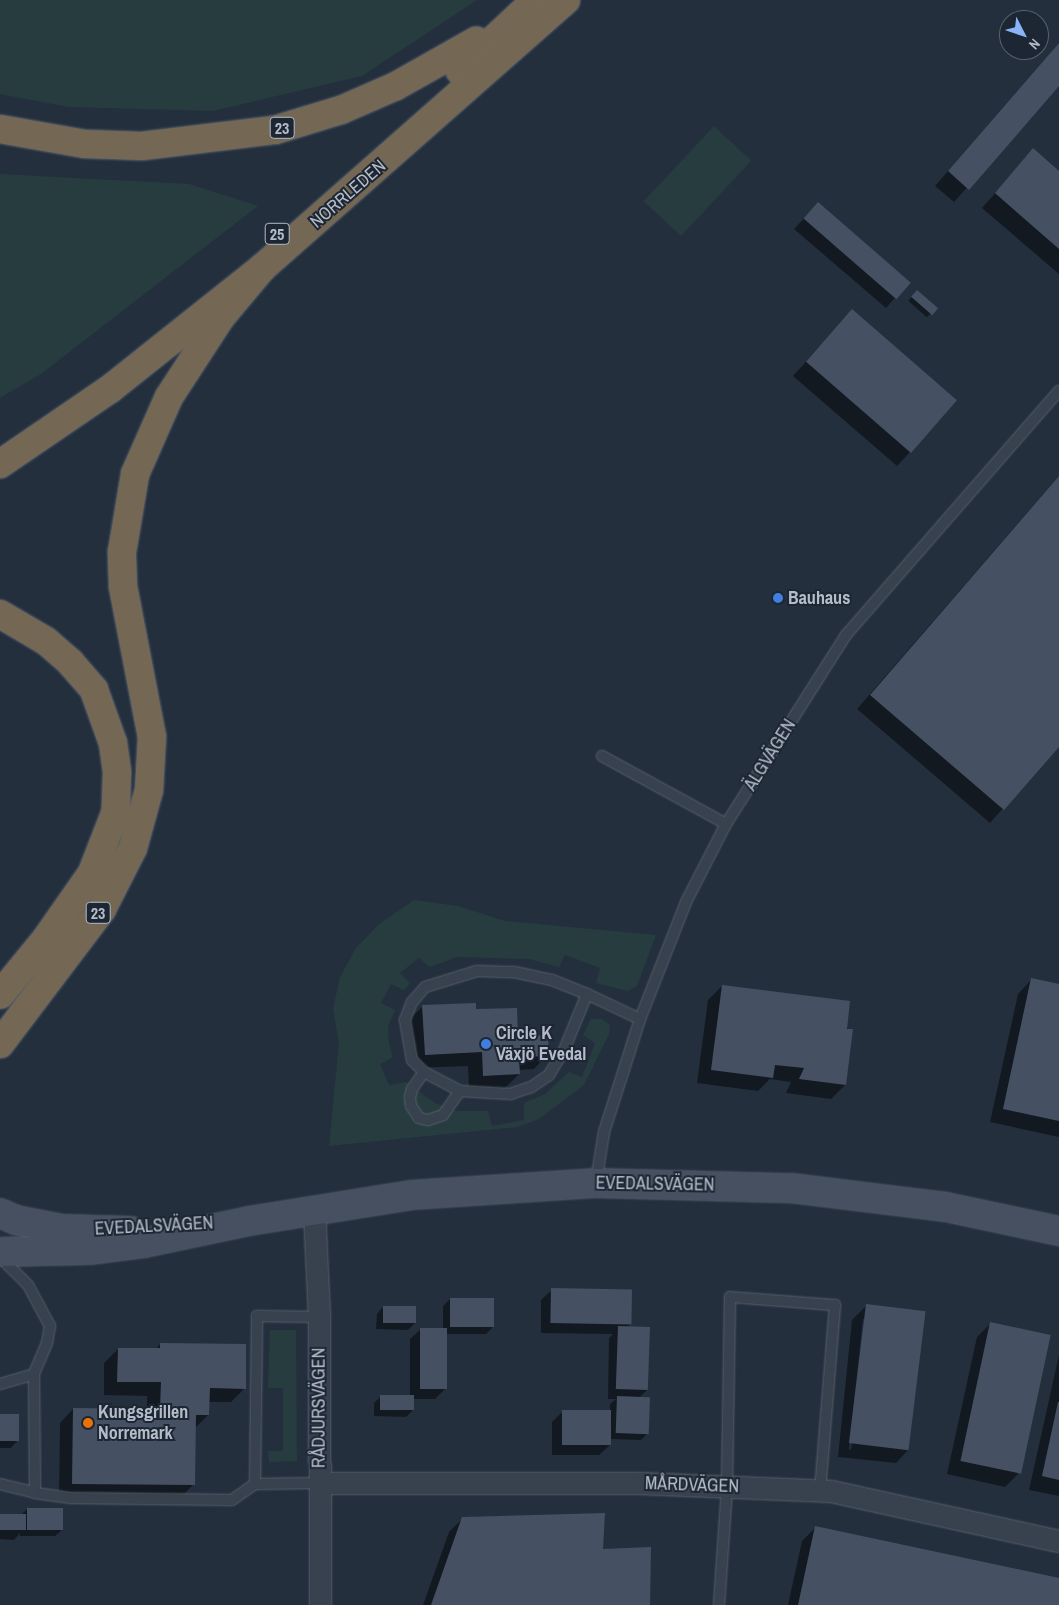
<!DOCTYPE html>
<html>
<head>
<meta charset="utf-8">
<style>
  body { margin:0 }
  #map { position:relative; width:1059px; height:1605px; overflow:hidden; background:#242f3e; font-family:"Archivo Narrow",sans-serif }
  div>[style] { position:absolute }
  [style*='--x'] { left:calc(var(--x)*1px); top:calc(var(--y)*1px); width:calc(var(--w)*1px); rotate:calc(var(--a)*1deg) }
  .green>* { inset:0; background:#263c3f; transform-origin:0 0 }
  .shadow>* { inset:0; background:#0007; transform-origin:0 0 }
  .building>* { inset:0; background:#455162; transform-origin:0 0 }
  .roads { filter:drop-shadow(0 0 1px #565f6c) drop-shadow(0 0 1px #565f6c) }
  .lane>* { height:10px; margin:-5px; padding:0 5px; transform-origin:5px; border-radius:5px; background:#38414e }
  .street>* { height:21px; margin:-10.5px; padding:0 10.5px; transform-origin:10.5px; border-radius:10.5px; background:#38414e }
  .secondary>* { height:28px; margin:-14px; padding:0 14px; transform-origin:14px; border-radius:14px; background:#465061 }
  .highway>* { height:28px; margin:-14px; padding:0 14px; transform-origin:14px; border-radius:14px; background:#746855 }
  .dots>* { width:14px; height:14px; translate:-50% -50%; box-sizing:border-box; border:2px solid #1d2633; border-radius:50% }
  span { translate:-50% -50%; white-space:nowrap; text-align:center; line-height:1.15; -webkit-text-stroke:4px #1d2633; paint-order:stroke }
  .shield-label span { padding:1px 4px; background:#1d2633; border:1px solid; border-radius:4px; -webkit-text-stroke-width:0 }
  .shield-label { font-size:16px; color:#b4bcc9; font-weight:700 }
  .street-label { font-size:18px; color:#b4bcc9 }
  .poi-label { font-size:18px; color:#b4bcc9; font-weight:700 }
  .left { translate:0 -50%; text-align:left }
  .north { position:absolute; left:999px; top:10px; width:50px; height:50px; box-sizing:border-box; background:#1d2633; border:1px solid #59626f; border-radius:50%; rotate:131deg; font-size:14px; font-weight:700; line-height:20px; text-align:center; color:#b4bcc9 }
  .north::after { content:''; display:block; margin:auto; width:18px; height:22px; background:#8ab4f8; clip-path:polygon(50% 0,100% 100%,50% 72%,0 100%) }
</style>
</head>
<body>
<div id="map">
  <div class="green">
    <div style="clip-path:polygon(0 0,477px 0,362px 76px,213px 111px,68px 107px,0 94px)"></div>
    <div style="left:714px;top:126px;width:51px;height:103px;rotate:43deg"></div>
    <div style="clip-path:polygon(0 174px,189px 184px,258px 206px,41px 374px,0 398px)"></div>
    <div style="clip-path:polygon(414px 900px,458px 906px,505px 921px,656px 935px,637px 986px,628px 991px,596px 983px,600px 968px,565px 955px,559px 967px,529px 959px,457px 957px,430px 967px,419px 958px,400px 973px,410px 983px,404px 990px,391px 984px,381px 1003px,395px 1010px,388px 1027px,389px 1044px,393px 1057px,380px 1064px,389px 1085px,406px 1082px,435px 1103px,457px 1111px,488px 1111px,492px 1126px,524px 1120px,524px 1103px,545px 1094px,569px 1072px,582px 1077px,595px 1043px,583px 1035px,591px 1019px,602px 1019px,610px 1025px,609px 1034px,584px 1085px,539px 1119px,518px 1127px,329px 1146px,339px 1043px,333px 1009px,340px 977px,356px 948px,379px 924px)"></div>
    <div style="clip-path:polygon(270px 1330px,296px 1330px,297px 1461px,269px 1462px,268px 1451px,283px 1451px,283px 1388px,268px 1388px)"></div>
  </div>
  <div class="shadow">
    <div style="clip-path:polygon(1059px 43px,1059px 84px,954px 202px,935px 186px)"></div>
    <div style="clip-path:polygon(1033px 150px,1059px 172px,1059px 274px,982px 208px)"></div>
    <div style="clip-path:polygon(808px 214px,909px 282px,886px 308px,794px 229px)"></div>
    <div style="left:917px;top:291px;width:25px;height:13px;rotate:42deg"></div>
    <div style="clip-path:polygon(852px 311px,910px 452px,897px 466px,793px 376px)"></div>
    <div style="clip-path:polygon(1059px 476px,1059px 745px,990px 823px,857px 709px)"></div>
    <div style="clip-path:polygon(1031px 980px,1059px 986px,1059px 1137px,990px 1122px,1018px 994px)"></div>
    <div style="clip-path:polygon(722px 986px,852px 1030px,845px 1085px,831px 1099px,786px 1093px,791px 1082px,770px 1079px,758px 1091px,697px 1083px,708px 1000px)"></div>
    <div style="clip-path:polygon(475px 1005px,475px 1010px,547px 1055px,534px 1069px,518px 1070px,519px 1074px,505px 1088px,469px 1089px,468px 1066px,411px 1068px,408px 1020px,422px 1007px)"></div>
    <div style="clip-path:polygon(552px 1290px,631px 1324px,626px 1328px,648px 1389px,639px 1398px,648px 1433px,641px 1440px,610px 1439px,610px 1445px,599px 1455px,552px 1455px,552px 1422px,563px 1411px,610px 1412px,610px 1404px,616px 1399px,608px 1399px,609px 1338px,613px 1334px,541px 1333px,541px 1300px)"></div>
    <div style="clip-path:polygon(450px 1299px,493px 1327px,486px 1334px,446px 1334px,445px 1389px,435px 1399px,413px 1399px,413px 1410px,406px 1417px,374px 1416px,374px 1403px,381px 1396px,410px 1396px,410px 1339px,421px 1329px,443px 1329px,443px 1306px)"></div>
    <div style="clip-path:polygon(evenodd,866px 1306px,909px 1449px,896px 1463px,838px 1457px,852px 1320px,866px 1306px,863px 1319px,866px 1319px,851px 1450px,849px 1449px,863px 1319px)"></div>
    <div style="clip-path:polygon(383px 1307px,415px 1323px,408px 1330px,376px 1329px,377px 1314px)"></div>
    <div style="clip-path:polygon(991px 1323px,1019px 1473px,1005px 1487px,947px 1474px,977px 1337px)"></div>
    <div style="clip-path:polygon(160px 1344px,245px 1388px,231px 1402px,208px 1402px,208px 1415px,194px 1429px,194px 1484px,180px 1498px,59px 1497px,60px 1423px,73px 1409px,147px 1410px,147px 1396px,104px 1395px,104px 1363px,118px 1349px,155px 1350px)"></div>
    <div style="clip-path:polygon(1059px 1355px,1059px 1496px,1029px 1490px)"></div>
    <div style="clip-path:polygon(0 1415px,17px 1441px,11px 1448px,0 1448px)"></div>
    <div style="clip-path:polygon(27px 1509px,62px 1530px,55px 1536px,20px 1536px,20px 1533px,14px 1540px,0 1539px,0 1515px,21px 1515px)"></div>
    <div style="clip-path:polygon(463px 1518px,602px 1551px,648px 1605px,423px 1605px,449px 1532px)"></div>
    <div style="clip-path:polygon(816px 1527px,1059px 1580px,1059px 1605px,788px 1605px,802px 1541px)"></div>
  </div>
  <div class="building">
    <div style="clip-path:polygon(1059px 43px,1059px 86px,969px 190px,948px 171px)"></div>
    <div style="clip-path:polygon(1033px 148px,1059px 171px,1059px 249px,995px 193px)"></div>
    <div style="left:818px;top:202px;width:123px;height:22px;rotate:41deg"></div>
    <div style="left:917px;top:290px;width:28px;height:9px;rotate:41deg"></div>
    <div style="left:852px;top:309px;width:139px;height:70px;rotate:41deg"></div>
    <div style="clip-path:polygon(1059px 476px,1059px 747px,1004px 810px,870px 695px)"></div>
    <div style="clip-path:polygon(1031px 978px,1059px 984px,1059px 1121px,1003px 1109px)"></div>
    <div style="clip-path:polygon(722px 985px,850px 1001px,847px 1029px,853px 1029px,846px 1085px,799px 1079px,804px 1068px,775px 1065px,773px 1078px,711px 1070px)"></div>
    <div style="clip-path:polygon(476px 1003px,476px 1009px,517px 1008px,518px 1036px,548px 1035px,549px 1056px,519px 1057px,520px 1074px,483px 1076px,482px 1052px,425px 1055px,422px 1005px)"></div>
    <div style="left:551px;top:1288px;width:81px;height:35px;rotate:1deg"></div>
    <div style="left:450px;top:1298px;width:44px;height:29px"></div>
    <div style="left:866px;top:1304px;width:60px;height:140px;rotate:7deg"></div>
    <div style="left:383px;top:1306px;width:33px;height:17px"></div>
    <div style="left:990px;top:1322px;width:62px;height:142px;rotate:12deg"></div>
    <div style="left:618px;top:1326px;width:32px;height:63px;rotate:2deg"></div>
    <div style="left:420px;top:1328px;width:27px;height:61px"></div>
    <div style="clip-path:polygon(160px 1343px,246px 1344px,246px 1389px,210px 1388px,209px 1415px,196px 1415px,195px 1485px,72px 1484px,73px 1408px,160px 1409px,161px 1382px,117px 1382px,118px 1348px,160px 1348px)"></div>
    <div style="left:380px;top:1395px;width:34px;height:15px"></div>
    <div style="left:617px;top:1396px;width:33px;height:37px;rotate:2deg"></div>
    <div style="clip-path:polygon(1058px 1402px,1059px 1402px,1059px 1480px,1042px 1476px)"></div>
    <div style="left:562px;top:1410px;width:49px;height:35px"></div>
    <div style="left:0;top:1414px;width:19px;height:27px"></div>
    <div style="left:27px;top:1508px;width:36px;height:22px"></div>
    <div style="clip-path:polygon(605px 1513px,603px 1549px,651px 1547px,650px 1605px,431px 1605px,462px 1517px)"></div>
    <div style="left:0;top:1514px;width:26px;height:16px"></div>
    <div style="clip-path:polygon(815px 1526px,1059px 1578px,1059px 1605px,798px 1605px)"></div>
  </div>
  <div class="roads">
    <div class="lane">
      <div style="--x:602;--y:756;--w:141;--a:28.7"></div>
      <div style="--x:587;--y:994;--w:61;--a:112.3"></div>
      <div style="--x:564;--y:1050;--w:29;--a:121"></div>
      <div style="--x:549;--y:1075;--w:22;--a:146"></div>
      <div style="--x:531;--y:1087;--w:21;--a:161"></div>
      <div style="--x:511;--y:1094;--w:51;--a:-176.6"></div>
      <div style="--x:460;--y:1091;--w:41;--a:-152.2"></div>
      <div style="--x:424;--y:1072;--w:17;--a:-135"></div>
      <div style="--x:412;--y:1060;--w:41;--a:-99.9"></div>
      <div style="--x:405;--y:1020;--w:19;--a:-69"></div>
      <div style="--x:412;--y:1002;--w:20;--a:-49"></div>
      <div style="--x:425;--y:987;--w:54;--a:-17.1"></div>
      <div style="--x:477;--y:971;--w:37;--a:2"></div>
      <div style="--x:514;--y:972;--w:39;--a:12"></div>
      <div style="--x:552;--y:980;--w:38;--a:22"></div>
      <div style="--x:587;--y:994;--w:59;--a:25.3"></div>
      <div style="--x:424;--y:1072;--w:21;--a:125"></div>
      <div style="--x:412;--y:1089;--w:8;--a:104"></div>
      <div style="--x:410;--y:1097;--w:9;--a:84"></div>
      <div style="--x:411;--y:1106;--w:14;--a:56"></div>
      <div style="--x:419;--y:1118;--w:9;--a:13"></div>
      <div style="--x:428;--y:1120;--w:16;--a:-18"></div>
      <div style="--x:443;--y:1115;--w:29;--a:-55"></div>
      <div style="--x:596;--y:1182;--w:51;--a:-80.9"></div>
      <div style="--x:604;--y:1132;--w:119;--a:-72.3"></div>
      <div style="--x:640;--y:1019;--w:126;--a:-68.5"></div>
      <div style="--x:686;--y:902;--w:88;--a:-62.9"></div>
      <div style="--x:726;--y:824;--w:224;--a:-57.6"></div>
      <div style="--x:846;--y:635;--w:324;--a:-48.9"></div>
      <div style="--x:4;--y:1253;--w:13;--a:72"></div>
      <div style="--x:8;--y:1265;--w:28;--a:45"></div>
      <div style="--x:28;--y:1285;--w:47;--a:61.8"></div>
      <div style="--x:50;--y:1326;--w:17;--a:100"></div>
      <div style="--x:47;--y:1343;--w:34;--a:113"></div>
      <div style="--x:34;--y:1374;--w:119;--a:89.5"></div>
      <div style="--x:35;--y:1493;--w:37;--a:8"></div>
      <div style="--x:72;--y:1498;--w:160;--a:0.7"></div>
      <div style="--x:232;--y:1500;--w:28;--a:-35"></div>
      <div style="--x:255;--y:1484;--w:64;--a:-0.9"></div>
      <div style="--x:0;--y:1384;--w:35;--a:-16"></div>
      <div style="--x:0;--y:1484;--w:36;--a:14"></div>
      <div style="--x:255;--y:1484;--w:168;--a:-89.3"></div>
      <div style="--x:257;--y:1316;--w:62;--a:0.9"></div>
      <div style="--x:719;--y:1605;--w:118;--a:-86.1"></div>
      <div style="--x:727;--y:1487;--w:190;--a:-89.1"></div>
      <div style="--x:730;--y:1297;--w:105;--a:4.4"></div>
      <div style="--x:835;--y:1305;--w:186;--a:94.6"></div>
    </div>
    <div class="street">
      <div style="--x:314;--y:1210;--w:107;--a:87.3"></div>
      <div style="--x:319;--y:1317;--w:288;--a:89.8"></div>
      <div style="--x:319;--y:1483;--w:321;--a:0"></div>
      <div style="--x:640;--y:1483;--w:191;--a:2.4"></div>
      <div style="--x:831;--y:1491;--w:233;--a:12.4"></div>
    </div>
    <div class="secondary">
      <div style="--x:0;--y:1213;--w:17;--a:24"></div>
      <div style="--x:16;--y:1220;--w:47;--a:11.1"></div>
      <div style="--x:62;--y:1229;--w:69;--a:1.7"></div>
      <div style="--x:0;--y:1252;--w:89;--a:-1.3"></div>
      <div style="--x:89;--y:1250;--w:55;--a:-7.3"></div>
      <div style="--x:144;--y:1243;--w:107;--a:-11.8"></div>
      <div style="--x:249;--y:1221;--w:164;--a:-9.1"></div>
      <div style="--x:411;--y:1195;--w:184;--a:-3.7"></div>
      <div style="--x:595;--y:1183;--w:196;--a:1.5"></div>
      <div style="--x:791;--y:1188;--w:156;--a:7"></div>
      <div style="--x:946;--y:1207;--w:116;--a:12"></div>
    </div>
    <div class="highway">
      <div style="--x:460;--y:71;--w:104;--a:-43.1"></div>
      <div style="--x:0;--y:129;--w:86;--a:10"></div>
      <div style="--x:85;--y:144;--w:57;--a:2"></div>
      <div style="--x:142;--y:146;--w:134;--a:-6.9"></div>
      <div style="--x:275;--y:130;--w:69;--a:-16.9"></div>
      <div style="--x:341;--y:110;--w:60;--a:-23.6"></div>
      <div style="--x:396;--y:86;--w:92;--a:-29.4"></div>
      <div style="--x:0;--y:464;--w:133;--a:-34.3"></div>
      <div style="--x:110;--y:389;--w:194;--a:-38.5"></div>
      <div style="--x:262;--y:268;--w:405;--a:-41.4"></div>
      <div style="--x:0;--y:614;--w:53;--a:30.4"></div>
      <div style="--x:46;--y:641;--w:32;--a:41"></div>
      <div style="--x:70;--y:662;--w:37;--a:49"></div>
      <div style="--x:94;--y:690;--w:56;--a:70.3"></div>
      <div style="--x:113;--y:743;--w:30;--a:82"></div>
      <div style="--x:117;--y:773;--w:38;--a:92"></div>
      <div style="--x:116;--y:811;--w:66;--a:111.2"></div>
      <div style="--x:92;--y:873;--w:80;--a:124.9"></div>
      <div style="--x:46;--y:939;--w:72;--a:129.4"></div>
      <div style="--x:0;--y:1044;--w:169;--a:-52.9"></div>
      <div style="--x:102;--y:909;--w:68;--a:-63.1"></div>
      <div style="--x:133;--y:848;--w:60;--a:-74.6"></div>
      <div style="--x:149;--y:790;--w:53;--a:-86.8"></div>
      <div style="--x:152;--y:737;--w:154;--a:-100.9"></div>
      <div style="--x:123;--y:586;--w:34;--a:-92"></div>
      <div style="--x:122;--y:552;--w:79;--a:-80.5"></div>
      <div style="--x:135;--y:474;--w:84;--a:-66.2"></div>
      <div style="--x:169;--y:397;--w:95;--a:-57"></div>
      <div style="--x:221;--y:317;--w:64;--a:-50.1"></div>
    </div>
  </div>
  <div class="dots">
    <div style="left:778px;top:598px;background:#3f7fe0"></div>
    <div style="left:486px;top:1044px;background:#3f7fe0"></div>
    <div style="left:88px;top:1423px;background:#e8710a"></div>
  </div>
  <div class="shield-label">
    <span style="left:282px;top:128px">23</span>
    <span style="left:277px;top:234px">25</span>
    <span style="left:98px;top:913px">23</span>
  </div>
  <div class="street-label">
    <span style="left:348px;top:194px;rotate:-41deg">NORRLEDEN</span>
    <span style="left:770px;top:755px;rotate:-58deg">ÄLGVÄGEN</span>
    <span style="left:655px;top:1184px;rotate:1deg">EVEDALSVÄGEN</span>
    <span style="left:154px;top:1226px;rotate:-3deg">EVEDALSVÄGEN</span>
    <span style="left:319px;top:1408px;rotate:-90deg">RÅDJURSVÄGEN</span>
    <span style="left:692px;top:1485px;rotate:2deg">MÅRDVÄGEN</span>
  </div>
  <div class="poi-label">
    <span class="left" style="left:788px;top:598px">Bauhaus</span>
    <span class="left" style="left:496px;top:1044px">Circle K<br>Växjö Evedal</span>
    <span class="left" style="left:98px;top:1423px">Kungsgrillen<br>Norremark</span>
  </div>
  <div class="north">N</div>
</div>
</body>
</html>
